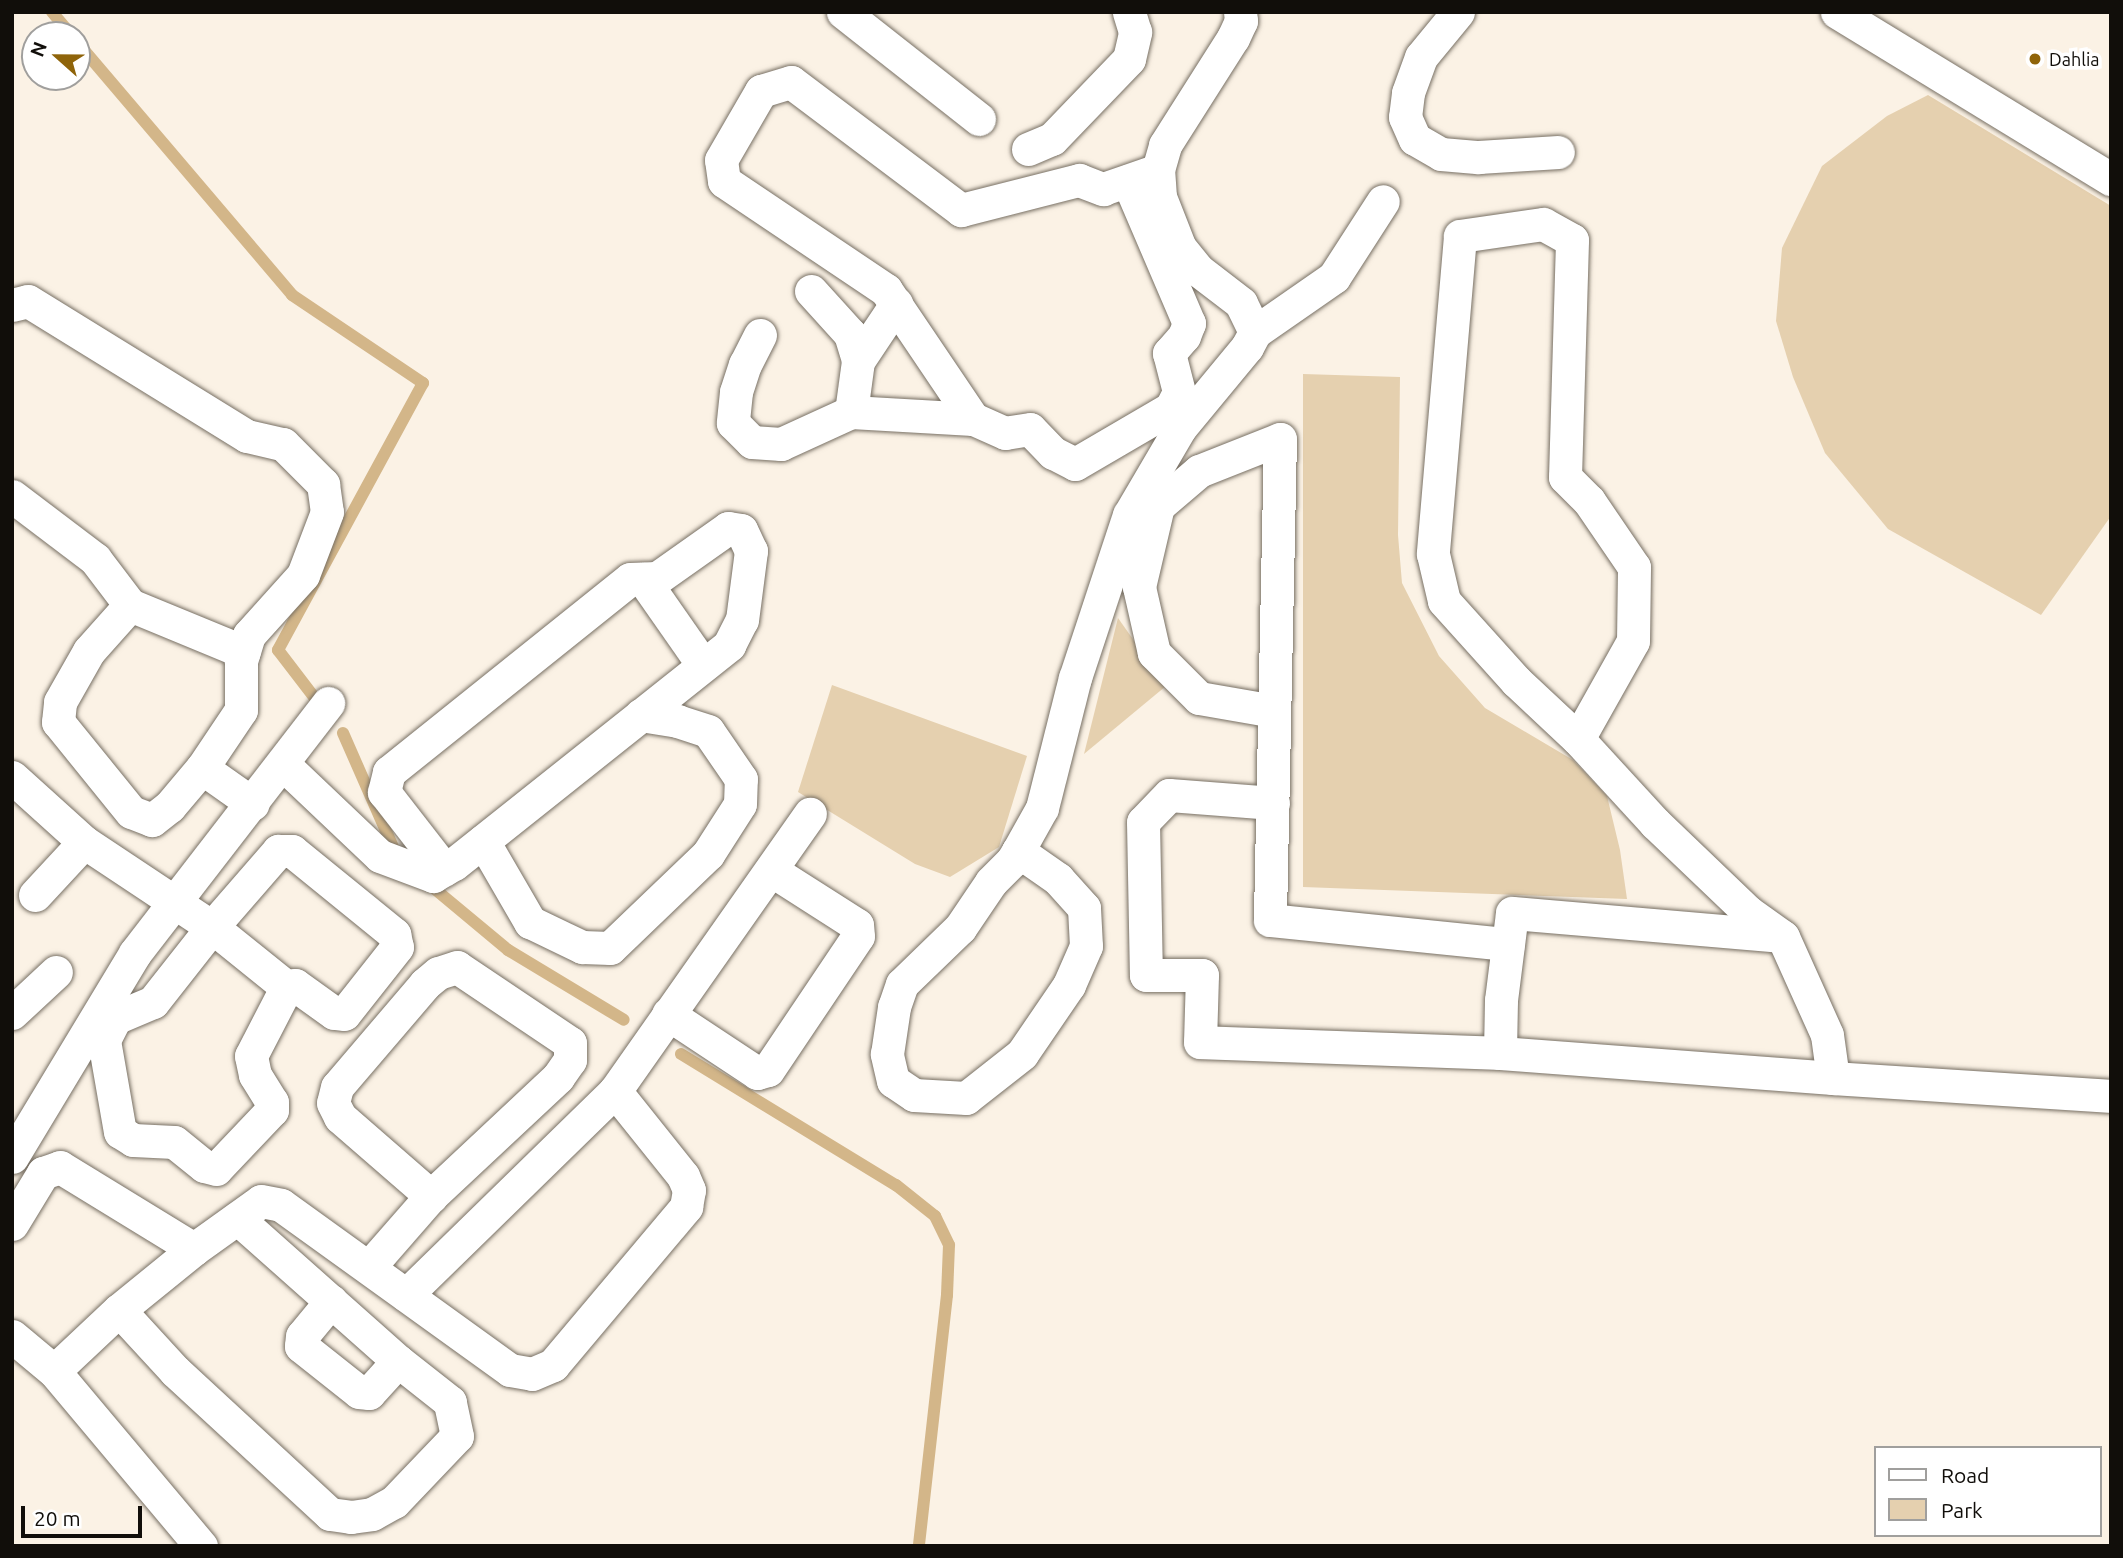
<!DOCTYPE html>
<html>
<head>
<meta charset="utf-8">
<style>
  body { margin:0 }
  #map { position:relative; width:2123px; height:1558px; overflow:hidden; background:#fbf2e5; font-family:Ubuntu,sans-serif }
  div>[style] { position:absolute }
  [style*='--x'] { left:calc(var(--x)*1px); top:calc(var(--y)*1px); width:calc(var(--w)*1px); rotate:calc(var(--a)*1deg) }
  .green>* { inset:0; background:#e5d0af }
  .stream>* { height:12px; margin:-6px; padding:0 6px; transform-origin:6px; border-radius:6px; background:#d3b689 }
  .roads { filter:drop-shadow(0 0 2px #776f63) drop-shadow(0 0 2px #776f63) }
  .street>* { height:33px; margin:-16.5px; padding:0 16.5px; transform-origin:16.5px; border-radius:16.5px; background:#fff }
  .dots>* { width:19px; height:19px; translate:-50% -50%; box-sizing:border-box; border:4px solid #fff; border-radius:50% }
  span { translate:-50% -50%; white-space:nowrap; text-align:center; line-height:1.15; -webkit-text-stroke:7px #fff; paint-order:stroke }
  .poi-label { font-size:18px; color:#110e0a }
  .left { translate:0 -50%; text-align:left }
  .frame { position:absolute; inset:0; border:14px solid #110e0a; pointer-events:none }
  .legend { position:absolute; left:1874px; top:1446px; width:228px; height:91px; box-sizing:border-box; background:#fff; border:2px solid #a09f9d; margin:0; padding:9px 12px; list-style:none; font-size:21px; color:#110e0a }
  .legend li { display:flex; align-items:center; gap:14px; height:35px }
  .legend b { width:35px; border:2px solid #a09f9d }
  .north { position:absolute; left:21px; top:21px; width:70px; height:70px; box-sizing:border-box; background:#fff; border:2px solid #a09f9d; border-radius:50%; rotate:291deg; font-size:19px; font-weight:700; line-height:28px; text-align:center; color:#110e0a }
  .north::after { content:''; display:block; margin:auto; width:24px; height:32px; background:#8f640a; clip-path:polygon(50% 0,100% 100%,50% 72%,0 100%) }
  .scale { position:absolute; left:21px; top:1506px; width:121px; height:32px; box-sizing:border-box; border:4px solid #110e0a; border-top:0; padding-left:9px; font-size:21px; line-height:24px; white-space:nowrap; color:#110e0a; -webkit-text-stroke:5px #fff; paint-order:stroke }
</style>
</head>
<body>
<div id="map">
  <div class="green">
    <div style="clip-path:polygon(1928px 95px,2111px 206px,2111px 516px,2041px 615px,1888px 529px,1825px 453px,1793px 377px,1776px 321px,1782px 248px,1822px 166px,1887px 116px)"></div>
    <div style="clip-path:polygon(1303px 374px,1400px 377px,1398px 535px,1402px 583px,1439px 656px,1485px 708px,1573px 760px,1607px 796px,1620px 850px,1627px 899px,1303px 887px)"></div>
    <div style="clip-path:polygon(1118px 618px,1166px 686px,1084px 754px)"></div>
    <div style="clip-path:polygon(832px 685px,1027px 756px,999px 847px,950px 877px,915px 864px,798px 792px)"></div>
  </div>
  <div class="stream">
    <div style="--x:52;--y:12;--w:30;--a:50"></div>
    <div style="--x:77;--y:42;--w:332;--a:49.6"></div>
    <div style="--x:292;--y:295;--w:158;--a:33.9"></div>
    <div style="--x:423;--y:383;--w:304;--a:118.5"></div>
    <div style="--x:278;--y:650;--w:59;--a:52.5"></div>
    <div style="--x:343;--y:733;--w:124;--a:66.3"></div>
    <div style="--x:436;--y:890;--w:94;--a:39.8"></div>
    <div style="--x:508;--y:950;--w:135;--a:31.1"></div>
    <div style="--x:681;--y:1054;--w:252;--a:31.4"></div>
    <div style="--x:896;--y:1185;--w:50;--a:38.5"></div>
    <div style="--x:935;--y:1216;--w:32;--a:64"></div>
    <div style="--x:949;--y:1245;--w:50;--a:92.3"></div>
    <div style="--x:947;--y:1295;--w:253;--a:96.4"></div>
  </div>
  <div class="roads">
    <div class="street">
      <div style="--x:843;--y:12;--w:173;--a:38.2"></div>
      <div style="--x:1458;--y:12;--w:58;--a:129.4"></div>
      <div style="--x:1421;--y:57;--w:38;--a:110"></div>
      <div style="--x:1408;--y:93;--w:24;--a:97"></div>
      <div style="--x:1405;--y:117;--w:24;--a:66"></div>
      <div style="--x:1415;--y:139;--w:30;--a:30"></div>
      <div style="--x:1441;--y:154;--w:38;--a:5"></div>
      <div style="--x:1479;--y:157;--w:79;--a:-3.6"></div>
      <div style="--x:1837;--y:12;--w:321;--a:31.4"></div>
      <div style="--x:1028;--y:149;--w:26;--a:-23"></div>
      <div style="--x:1052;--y:139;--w:111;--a:-46.1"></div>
      <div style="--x:1129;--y:59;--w:28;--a:-77"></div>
      <div style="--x:1135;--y:32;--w:21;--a:-107"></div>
      <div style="--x:1128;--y:181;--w:155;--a:66.8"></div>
      <div style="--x:1189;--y:323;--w:14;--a:111"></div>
      <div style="--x:1184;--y:336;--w:23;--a:131"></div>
      <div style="--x:1169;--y:353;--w:40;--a:75.6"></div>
      <div style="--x:1179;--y:392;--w:18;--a:117"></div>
      <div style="--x:1171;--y:408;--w:111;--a:149.7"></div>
      <div style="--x:1075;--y:464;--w:25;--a:-153"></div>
      <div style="--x:1053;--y:453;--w:33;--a:-134"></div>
      <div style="--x:1030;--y:429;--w:25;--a:171"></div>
      <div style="--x:1005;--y:433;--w:35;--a:-156"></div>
      <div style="--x:973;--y:419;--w:156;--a:-124"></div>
      <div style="--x:886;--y:290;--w:195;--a:-146.1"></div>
      <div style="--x:724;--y:181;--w:21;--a:-98"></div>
      <div style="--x:721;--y:160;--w:80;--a:-59.9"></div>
      <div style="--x:761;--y:91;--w:31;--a:-17"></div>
      <div style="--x:791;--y:82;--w:213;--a:37"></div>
      <div style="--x:961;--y:210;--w:122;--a:-14.3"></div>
      <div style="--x:1079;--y:180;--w:26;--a:21"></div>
      <div style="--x:1103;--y:189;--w:58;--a:-19.1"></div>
      <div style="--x:811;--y:291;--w:58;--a:47.8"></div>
      <div style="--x:850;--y:334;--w:28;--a:73"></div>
      <div style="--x:858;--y:361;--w:51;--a:97.8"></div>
      <div style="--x:12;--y:305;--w:16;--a:-14"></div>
      <div style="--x:28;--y:301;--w:257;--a:31.7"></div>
      <div style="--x:247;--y:436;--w:37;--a:13"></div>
      <div style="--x:283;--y:444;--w:57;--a:45"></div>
      <div style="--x:323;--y:484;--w:28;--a:82"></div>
      <div style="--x:327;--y:512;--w:67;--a:110.9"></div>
      <div style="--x:303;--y:575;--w:81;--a:132"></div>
      <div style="--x:249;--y:635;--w:28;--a:107"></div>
      <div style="--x:241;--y:662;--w:48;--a:90"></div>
      <div style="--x:241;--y:710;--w:70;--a:123.9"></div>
      <div style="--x:202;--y:768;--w:50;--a:130.1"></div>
      <div style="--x:170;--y:806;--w:23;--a:142"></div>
      <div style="--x:152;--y:820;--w:22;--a:-159"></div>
      <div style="--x:131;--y:812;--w:116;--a:-129"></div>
      <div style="--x:58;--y:722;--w:20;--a:-84"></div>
      <div style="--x:60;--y:702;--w:59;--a:-60.4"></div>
      <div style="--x:89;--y:651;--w:62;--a:-48.3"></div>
      <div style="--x:130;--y:605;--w:58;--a:-127.3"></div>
      <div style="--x:95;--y:559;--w:104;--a:-142.8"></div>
      <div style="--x:1255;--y:332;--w:96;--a:-34.8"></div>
      <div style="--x:1334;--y:277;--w:90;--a:-57.2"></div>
      <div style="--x:760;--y:335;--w:33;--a:117"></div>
      <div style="--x:745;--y:364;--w:29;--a:108"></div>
      <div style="--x:736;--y:392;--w:31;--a:96"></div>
      <div style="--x:733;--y:423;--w:27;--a:45"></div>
      <div style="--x:752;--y:442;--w:29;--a:4"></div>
      <div style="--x:781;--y:444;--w:77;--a:-24.6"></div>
      <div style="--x:851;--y:412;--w:122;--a:3.3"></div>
      <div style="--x:858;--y:361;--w:69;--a:-56.3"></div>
      <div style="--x:643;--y:579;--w:105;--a:55.1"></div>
      <div style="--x:130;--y:605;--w:123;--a:22.4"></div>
      <div style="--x:1274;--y:711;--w:76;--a:-170.2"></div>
      <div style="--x:1199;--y:698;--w:64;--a:-135"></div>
      <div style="--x:1154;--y:653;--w:68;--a:-102.8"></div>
      <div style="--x:1139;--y:587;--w:83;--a:-76.8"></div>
      <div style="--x:1158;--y:506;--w:54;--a:-40.5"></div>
      <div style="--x:1199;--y:471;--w:87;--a:-21.6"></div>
      <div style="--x:1280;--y:439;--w:481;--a:91.2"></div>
      <div style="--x:1270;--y:920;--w:239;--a:5.8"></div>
      <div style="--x:1578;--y:739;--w:112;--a:-60.7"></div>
      <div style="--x:1633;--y:641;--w:74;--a:-89.2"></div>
      <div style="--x:1634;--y:567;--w:80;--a:-124.3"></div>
      <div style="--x:1589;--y:501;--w:34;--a:-135"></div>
      <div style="--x:1565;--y:477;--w:237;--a:-88.3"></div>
      <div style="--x:1572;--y:240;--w:33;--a:-151"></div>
      <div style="--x:1543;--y:224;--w:84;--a:171.8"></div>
      <div style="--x:1460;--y:236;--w:319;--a:94.9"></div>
      <div style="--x:1433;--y:554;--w:48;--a:76.8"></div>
      <div style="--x:1444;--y:601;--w:108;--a:48"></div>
      <div style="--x:1516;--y:681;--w:85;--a:43.1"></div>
      <div style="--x:1578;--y:739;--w:114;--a:47.5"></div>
      <div style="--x:1655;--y:823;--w:129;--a:43.7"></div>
      <div style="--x:1748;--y:912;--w:43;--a:35.5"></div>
      <div style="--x:1783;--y:937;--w:107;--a:65.8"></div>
      <div style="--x:1827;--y:1035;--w:43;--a:82.1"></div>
      <div style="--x:1833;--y:1078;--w:279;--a:3.7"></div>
      <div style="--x:284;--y:765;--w:132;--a:43.5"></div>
      <div style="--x:380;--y:856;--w:57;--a:20.7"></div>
      <div style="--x:433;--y:876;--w:24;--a:-30"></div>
      <div style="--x:454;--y:864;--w:352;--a:-38.5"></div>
      <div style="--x:729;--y:645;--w:28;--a:-63"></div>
      <div style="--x:742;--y:620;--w:70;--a:-82.6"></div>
      <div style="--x:751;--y:551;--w:23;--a:-115"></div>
      <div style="--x:741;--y:530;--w:13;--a:-171"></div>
      <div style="--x:728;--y:528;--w:87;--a:144.8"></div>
      <div style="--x:657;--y:578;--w:27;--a:178"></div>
      <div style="--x:630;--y:579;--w:309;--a:141.3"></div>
      <div style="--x:389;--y:772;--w:21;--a:104"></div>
      <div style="--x:384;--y:792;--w:98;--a:52.1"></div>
      <div style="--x:202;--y:768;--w:62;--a:35.2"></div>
      <div style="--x:12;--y:777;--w:97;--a:42.1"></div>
      <div style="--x:84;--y:842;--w:154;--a:33.6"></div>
      <div style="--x:212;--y:927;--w:101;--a:-49"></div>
      <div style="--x:278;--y:851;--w:14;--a:0"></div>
      <div style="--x:292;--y:851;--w:132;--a:39.1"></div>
      <div style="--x:394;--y:934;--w:13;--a:77"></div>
      <div style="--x:397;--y:947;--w:85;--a:128.3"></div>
      <div style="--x:344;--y:1014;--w:10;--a:-174"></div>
      <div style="--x:334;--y:1013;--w:48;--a:-144.3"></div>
      <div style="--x:295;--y:985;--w:11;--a:153"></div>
      <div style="--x:285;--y:990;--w:74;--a:117.3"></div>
      <div style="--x:251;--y:1056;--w:19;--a:78"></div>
      <div style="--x:255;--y:1075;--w:32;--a:58"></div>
      <div style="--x:272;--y:1102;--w:8;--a:90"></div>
      <div style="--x:272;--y:1110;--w:81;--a:133.5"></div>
      <div style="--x:216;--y:1169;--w:12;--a:-166"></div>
      <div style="--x:204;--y:1166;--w:38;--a:-141"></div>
      <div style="--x:174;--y:1142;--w:41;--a:-177.2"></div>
      <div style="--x:133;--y:1140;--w:15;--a:-148"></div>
      <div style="--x:120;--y:1132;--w:93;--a:-99.9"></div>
      <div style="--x:104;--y:1040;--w:25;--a:-63"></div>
      <div style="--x:115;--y:1018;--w:41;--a:-22.8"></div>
      <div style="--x:153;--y:1002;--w:95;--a:-51.8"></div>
      <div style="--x:212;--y:927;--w:97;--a:38.8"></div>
      <div style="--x:1273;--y:803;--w:104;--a:-175.6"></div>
      <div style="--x:1169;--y:795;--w:37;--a:134"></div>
      <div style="--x:1143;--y:822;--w:153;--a:88.9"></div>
      <div style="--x:1146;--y:975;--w:56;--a:0"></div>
      <div style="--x:1202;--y:975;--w:67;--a:91.7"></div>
      <div style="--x:1200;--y:1042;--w:300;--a:2.1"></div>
      <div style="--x:483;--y:841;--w:94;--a:59.9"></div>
      <div style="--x:530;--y:922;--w:58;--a:25.7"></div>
      <div style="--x:582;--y:947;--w:28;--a:2"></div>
      <div style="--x:610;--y:948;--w:136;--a:-43.8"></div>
      <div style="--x:708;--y:854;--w:59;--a:-57.4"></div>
      <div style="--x:740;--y:804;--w:25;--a:-88"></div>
      <div style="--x:741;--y:779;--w:58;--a:-124.5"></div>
      <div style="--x:708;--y:731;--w:32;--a:-162"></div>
      <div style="--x:678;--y:721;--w:38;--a:-171"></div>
      <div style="--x:1018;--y:851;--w:49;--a:35"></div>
      <div style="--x:1058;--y:879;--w:39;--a:48"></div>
      <div style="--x:1084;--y:908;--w:38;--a:87"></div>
      <div style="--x:1086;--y:946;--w:43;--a:113.6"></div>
      <div style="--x:1069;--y:985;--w:83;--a:124.3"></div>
      <div style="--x:1022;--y:1054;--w:71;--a:141.8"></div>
      <div style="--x:966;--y:1098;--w:52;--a:-176.7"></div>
      <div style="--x:914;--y:1095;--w:25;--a:-146"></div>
      <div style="--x:893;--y:1081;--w:28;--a:-103"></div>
      <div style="--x:887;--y:1054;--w:48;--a:-81.5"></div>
      <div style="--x:894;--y:1007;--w:24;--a:-71"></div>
      <div style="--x:902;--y:984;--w:81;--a:-44"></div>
      <div style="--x:960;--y:928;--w:55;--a:-56"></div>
      <div style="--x:991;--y:882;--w:30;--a:-45"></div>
      <div style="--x:1012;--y:861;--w:12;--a:-59"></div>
      <div style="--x:1018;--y:851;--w:49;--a:-60.8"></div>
      <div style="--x:1042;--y:808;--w:134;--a:-75.8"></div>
      <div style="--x:1075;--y:678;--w:172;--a:-71.7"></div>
      <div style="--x:1129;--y:515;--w:101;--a:-59.6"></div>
      <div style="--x:1180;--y:428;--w:105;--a:-50.4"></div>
      <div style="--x:1247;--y:347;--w:17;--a:-62"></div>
      <div style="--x:1255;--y:332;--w:32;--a:-116"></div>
      <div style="--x:1241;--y:303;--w:54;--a:-142.5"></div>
      <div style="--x:1198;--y:270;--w:28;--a:-129"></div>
      <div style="--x:1180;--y:248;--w:55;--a:-111.4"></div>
      <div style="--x:1160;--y:197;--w:27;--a:-94"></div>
      <div style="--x:1158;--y:170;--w:26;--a:-74"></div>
      <div style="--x:1165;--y:145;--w:127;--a:-57.6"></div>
      <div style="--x:1233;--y:38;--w:19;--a:-65"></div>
      <div style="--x:1241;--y:21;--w:9;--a:-96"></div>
      <div style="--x:35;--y:895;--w:72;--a:-47.2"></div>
      <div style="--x:1781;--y:936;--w:270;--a:-175.1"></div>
      <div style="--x:1512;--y:913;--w:88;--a:97.2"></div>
      <div style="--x:1501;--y:1000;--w:53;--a:91.1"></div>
      <div style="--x:1500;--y:1053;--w:334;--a:4.3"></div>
      <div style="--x:12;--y:1013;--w:60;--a:-43"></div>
      <div style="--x:668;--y:1014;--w:107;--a:33.5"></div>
      <div style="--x:757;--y:1073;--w:11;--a:-15"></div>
      <div style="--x:768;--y:1070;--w:161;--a:-56.1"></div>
      <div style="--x:858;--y:936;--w:11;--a:-95"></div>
      <div style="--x:857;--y:925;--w:102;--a:-147.4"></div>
      <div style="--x:615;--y:1091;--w:339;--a:-54.9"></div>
      <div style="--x:12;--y:1157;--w:238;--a:-58.9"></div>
      <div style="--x:135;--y:953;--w:316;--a:-52.3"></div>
      <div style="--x:12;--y:1224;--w:60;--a:-58.7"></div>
      <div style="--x:43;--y:1173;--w:18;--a:-19"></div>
      <div style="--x:60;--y:1167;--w:157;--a:31.5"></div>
      <div style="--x:369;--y:1267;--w:94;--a:-48.9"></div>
      <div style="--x:431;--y:1196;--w:174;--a:-43.1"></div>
      <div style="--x:558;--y:1077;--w:21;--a:-55"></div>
      <div style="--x:570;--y:1060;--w:17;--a:-90"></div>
      <div style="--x:570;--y:1043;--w:136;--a:-146.1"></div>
      <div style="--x:457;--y:967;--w:20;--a:162"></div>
      <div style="--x:438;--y:973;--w:17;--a:140"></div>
      <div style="--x:425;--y:984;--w:135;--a:130.5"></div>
      <div style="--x:337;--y:1087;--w:16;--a:104"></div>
      <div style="--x:333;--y:1103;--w:16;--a:63"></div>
      <div style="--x:340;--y:1117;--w:121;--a:41"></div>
      <div style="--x:331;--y:1301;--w:45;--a:129.6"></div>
      <div style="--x:302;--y:1336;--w:10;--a:96"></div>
      <div style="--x:301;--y:1346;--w:74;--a:38.4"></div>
      <div style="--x:359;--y:1392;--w:10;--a:6"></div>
      <div style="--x:369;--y:1393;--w:43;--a:-47.8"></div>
      <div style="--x:119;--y:1310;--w:83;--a:47.4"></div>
      <div style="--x:175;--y:1371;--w:211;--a:42.7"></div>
      <div style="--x:330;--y:1514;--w:21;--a:8"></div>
      <div style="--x:351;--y:1517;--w:21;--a:-8"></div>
      <div style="--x:372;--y:1514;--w:25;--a:-29"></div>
      <div style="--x:394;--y:1502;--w:91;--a:-46.3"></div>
      <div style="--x:457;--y:1436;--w:35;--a:-102"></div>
      <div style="--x:450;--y:1402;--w:66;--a:-141.7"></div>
      <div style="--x:398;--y:1361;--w:215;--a:-138.4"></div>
      <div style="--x:12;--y:1336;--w:55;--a:39.8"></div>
      <div style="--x:54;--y:1371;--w:229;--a:50"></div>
      <div style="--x:54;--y:1371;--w:89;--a:-43.2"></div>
      <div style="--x:119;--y:1310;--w:97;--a:-39.1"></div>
      <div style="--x:194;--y:1249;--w:82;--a:-35.6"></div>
      <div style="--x:261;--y:1201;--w:20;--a:11"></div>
      <div style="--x:281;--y:1205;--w:282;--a:35.8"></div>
      <div style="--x:510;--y:1370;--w:22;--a:10"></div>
      <div style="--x:532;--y:1374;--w:23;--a:-23"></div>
      <div style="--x:553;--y:1365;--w:207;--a:-49.9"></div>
      <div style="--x:686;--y:1207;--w:17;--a:-80"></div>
      <div style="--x:689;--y:1190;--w:15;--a:-113"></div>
      <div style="--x:683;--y:1176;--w:109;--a:-128.7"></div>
      <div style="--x:615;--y:1091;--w:292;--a:135.7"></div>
    </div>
  </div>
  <div class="dots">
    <div style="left:2035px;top:59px;background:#8f640a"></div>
  </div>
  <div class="poi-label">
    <span class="left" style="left:2049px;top:59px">Dahlia</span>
  </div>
  <div class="frame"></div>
  <ul class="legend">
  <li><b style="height:9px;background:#fff"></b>Road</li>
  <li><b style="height:19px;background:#e5d0af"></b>Park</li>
  </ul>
  <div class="north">N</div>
  <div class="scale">20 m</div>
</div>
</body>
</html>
